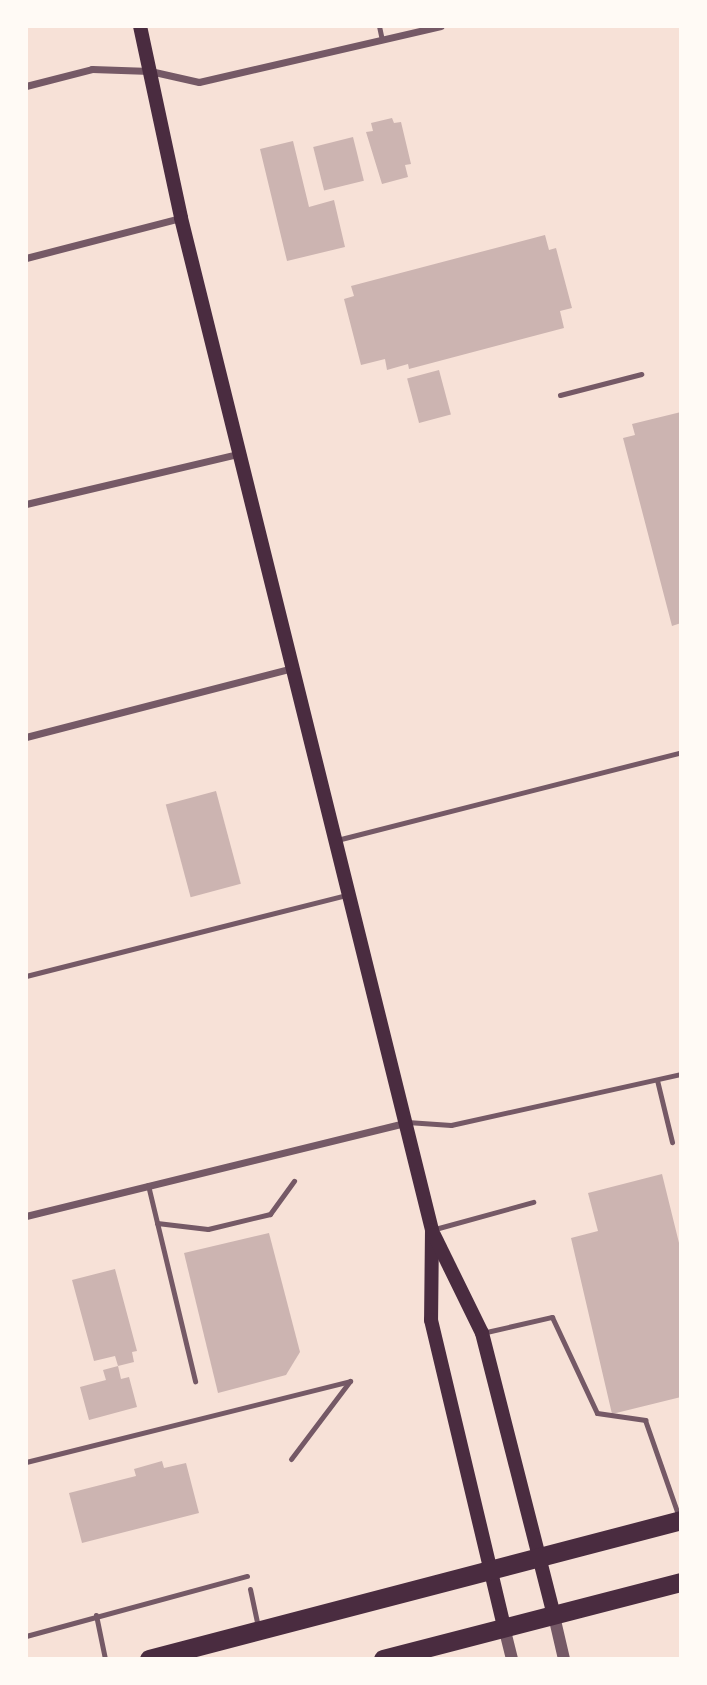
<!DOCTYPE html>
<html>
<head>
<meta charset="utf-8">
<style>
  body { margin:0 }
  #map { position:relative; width:707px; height:1685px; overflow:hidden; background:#f7e1d7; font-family:Montserrat,sans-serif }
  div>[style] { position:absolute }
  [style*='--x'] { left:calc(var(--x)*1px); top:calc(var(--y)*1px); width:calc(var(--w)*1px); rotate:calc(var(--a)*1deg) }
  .building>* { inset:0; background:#ccb4b1; transform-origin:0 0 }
  .service>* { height:5px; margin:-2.5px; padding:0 2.5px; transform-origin:2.5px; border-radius:2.5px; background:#755966 }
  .minor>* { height:7px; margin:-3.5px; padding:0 3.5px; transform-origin:3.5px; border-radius:3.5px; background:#755966 }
  .tertiary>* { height:12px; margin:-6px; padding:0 6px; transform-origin:6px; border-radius:6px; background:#755966 }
  .secondary>* { height:14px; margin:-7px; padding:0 7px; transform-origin:7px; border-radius:7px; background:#4a2c40 }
  .trunk>* { height:19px; margin:-9.5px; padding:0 9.5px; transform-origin:9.5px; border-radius:9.5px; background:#4a2c40 }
  span { translate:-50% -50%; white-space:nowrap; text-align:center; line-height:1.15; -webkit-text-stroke:6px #fffaf5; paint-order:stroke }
  .frame { position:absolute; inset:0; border:28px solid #fffaf5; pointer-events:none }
</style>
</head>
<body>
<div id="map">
  <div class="building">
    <div style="clip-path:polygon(392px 118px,394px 123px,401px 122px,411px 164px,405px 165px,408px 177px,382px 184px,366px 132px,373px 131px,371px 123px)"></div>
    <div style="left:353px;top:137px;width:45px;height:41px;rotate:76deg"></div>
    <div style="clip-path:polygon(293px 141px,309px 207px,334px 200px,345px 247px,287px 261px,260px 149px)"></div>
    <div style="clip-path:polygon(545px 235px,549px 250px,556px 248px,572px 308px,560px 311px,564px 328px,409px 369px,408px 364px,387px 370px,385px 359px,361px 365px,344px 299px,354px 296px,351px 286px)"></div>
    <div style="left:439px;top:370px;width:46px;height:33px;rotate:75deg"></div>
    <div style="clip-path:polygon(681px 412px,681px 623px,672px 626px,623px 438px,635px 435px,632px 424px)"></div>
    <div style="left:216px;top:791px;width:96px;height:52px;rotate:75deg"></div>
    <div style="clip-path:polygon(662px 1174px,681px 1251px,681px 1397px,612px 1414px,571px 1238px,598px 1231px,588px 1193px)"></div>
    <div style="clip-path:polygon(269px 1233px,300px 1352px,286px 1375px,218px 1393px,184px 1253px)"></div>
    <div style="clip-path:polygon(115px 1269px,137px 1351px,132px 1352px,134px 1362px,118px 1366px,115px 1356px,94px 1361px,72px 1280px)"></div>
    <div style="clip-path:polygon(118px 1366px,121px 1379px,129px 1377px,137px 1407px,89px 1420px,80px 1387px,106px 1380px,103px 1370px)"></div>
    <div style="clip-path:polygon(162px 1461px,164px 1468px,186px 1463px,199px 1513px,82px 1543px,69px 1493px,136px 1476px,134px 1469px)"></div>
  </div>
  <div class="service">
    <div style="--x:379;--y:26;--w:14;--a:78"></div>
    <div style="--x:560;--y:395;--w:84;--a:-14.5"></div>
    <div style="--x:337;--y:840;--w:355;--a:-14.3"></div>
    <div style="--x:26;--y:976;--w:333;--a:-14.2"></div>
    <div style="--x:657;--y:1080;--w:64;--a:76.4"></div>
    <div style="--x:407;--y:1122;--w:44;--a:3.9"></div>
    <div style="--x:451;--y:1125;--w:236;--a:-12.5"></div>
    <div style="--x:148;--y:1185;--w:202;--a:76.5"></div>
    <div style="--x:157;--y:1223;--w:51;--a:6.7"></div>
    <div style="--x:208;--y:1229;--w:64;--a:-13.6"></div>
    <div style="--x:270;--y:1214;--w:41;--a:-54"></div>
    <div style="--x:435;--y:1229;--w:102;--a:-15.4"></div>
    <div style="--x:482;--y:1333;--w:72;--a:-12.9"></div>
    <div style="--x:552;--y:1317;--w:106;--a:64.9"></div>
    <div style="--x:597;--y:1413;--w:49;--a:8.3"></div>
    <div style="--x:645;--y:1420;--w:103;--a:70.7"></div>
    <div style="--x:291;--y:1459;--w:98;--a:-52.9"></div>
    <div style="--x:26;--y:1462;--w:334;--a:-14"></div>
    <div style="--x:250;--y:1589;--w:39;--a:78"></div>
    <div style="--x:96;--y:1615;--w:45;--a:78.4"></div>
    <div style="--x:26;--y:1636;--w:229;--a:-15.2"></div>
  </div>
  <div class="minor">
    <div style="--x:26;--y:86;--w:68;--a:-14.4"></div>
    <div style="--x:92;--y:69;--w:58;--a:2"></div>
    <div style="--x:150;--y:71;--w:50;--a:12.7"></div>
    <div style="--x:199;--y:82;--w:248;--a:-13"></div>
    <div style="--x:26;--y:258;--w:160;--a:-14.5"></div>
    <div style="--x:26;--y:504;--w:218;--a:-13.3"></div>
    <div style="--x:26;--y:737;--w:276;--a:-14.5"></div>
    <div style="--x:26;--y:1216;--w:391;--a:-13.8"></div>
  </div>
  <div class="tertiary">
    <div style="--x:554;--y:1616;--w:44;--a:76.9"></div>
    <div style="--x:504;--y:1627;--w:33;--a:76"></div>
  </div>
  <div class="secondary">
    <div style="--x:140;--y:26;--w:196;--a:77.9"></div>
    <div style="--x:181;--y:218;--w:1043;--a:76.07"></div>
    <div style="--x:432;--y:1230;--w:90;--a:90.6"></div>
    <div style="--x:431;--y:1320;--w:316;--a:76.6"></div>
    <div style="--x:434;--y:1235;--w:109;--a:63.9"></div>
    <div style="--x:482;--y:1333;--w:292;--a:75.7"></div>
  </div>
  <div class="trunk">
    <div style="--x:149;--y:1659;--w:550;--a:-14.64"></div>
    <div style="--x:383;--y:1659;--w:308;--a:-14.5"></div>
  </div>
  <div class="frame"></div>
</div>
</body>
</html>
